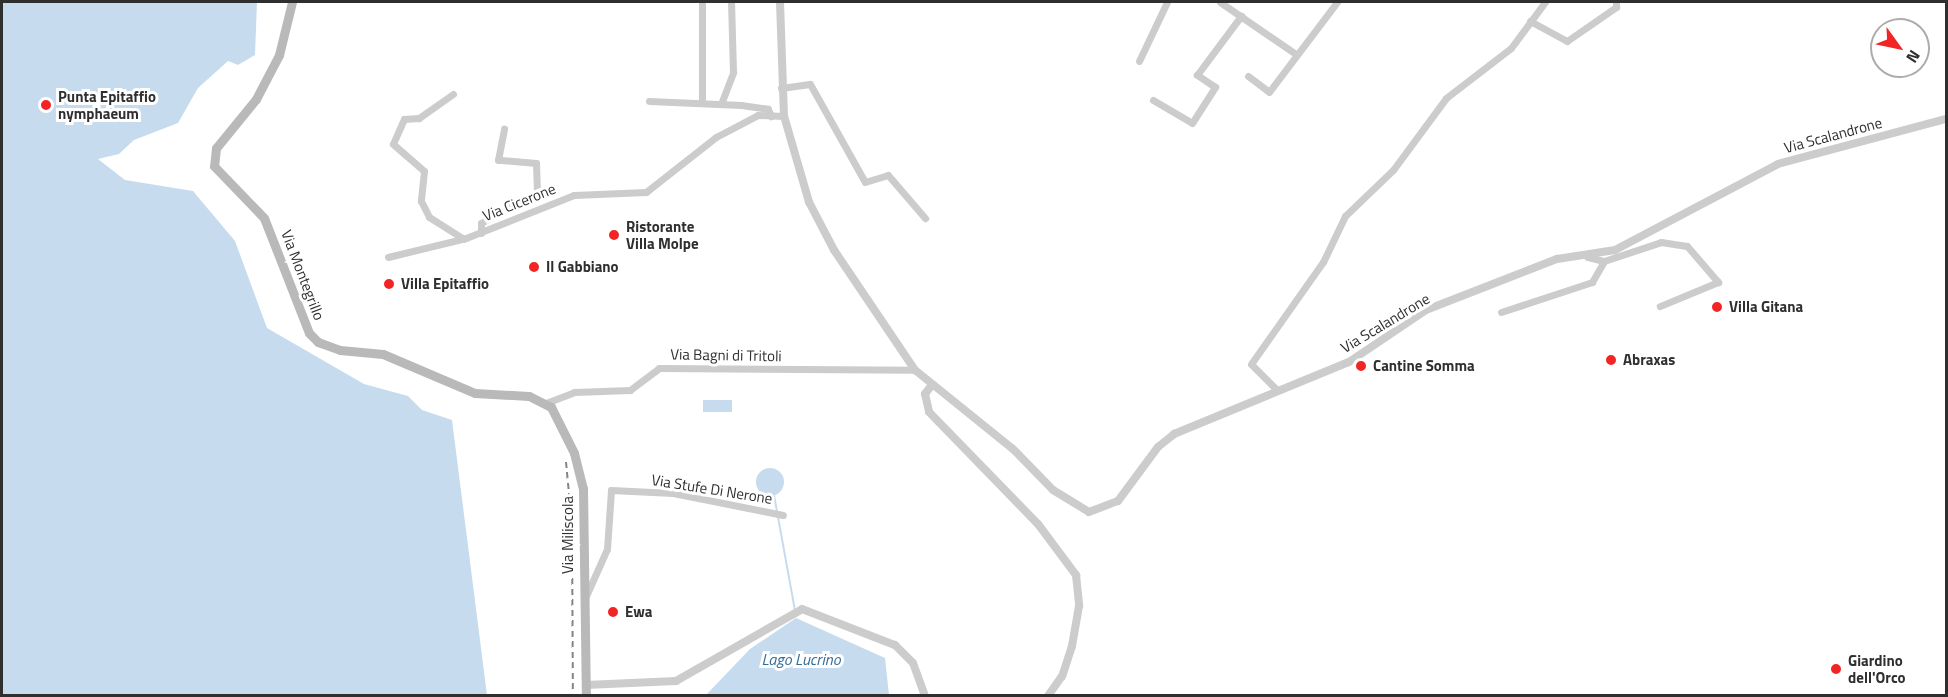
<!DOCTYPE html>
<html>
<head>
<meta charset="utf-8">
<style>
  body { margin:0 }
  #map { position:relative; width:1948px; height:697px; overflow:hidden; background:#fff; font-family:"Titillium Web",sans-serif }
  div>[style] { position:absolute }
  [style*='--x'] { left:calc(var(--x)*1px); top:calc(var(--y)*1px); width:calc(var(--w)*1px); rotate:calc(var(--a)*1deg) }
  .water>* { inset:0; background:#c6dcee; transform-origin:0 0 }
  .round { border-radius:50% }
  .stream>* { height:2px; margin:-1px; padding:0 1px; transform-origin:1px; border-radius:1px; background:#c6dcee }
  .minor>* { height:7px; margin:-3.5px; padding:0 3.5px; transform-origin:3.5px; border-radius:3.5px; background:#ccc }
  .tertiary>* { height:8px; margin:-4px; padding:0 4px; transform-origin:4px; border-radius:4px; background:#ccc }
  .secondary>* { height:9px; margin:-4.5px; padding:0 4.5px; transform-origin:4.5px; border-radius:4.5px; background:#b9b9b9 }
  .rail>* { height:2px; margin-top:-1px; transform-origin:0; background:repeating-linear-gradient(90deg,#848484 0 6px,transparent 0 10.5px) }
  .dots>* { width:16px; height:16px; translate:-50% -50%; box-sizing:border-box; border:3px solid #fff; border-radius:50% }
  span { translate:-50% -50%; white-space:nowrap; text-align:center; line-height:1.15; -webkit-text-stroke:6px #fff; paint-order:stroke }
  .poi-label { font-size:15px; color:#2f2f2f; font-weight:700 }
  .left { translate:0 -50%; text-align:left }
  .street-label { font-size:15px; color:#2f2f2f }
  .water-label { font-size:16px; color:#366c97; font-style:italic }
  .frame { position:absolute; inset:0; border:3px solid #2f2f2f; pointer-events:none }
  .north { position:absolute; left:1870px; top:18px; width:60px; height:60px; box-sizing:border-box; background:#fff; border:2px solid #acacac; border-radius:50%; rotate:123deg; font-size:16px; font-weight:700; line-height:24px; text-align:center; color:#2f2f2f }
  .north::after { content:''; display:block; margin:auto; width:21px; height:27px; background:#f22526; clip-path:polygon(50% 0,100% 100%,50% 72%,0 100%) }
</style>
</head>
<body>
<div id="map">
  <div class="water">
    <div style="clip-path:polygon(2px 2px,257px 2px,255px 55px,238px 65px,228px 61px,198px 88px,178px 123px,134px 140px,119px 154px,98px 159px,125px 180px,193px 191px,235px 241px,267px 328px,364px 384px,408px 396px,422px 410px,452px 420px,487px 695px,2px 695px)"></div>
    <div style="left:703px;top:400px;width:29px;height:12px"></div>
    <div class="round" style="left:756px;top:468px;width:28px;height:28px"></div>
    <div style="clip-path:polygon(796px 618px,885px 658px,889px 695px,706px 695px,750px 649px)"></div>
  </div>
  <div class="stream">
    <div style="--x:774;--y:495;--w:118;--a:79.7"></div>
  </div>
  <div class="minor">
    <div style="--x:702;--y:2;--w:101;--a:90"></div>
    <div style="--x:1220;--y:2;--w:93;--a:34.5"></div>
    <div style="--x:1530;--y:21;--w:42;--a:28.4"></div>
    <div style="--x:1567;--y:41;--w:60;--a:-34.8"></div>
    <div style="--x:1616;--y:7;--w:5;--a:-90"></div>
    <div style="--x:1139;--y:61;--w:65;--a:-64.6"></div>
    <div style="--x:1248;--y:76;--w:26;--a:37"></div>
    <div style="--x:1269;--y:92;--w:113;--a:-52.9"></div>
    <div style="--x:781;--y:88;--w:29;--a:-8"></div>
    <div style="--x:810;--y:84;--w:112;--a:60.7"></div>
    <div style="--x:865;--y:182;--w:24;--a:-17"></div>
    <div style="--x:888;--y:175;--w:57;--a:49.3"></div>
    <div style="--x:453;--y:94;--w:42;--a:144.8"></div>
    <div style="--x:419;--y:118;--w:15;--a:176"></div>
    <div style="--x:404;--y:119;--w:27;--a:114"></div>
    <div style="--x:393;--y:144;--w:41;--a:41.1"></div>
    <div style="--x:424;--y:171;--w:30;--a:96"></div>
    <div style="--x:421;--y:201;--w:18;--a:63"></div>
    <div style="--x:429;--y:217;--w:41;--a:32.2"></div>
    <div style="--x:1153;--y:100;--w:45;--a:30.5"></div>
    <div style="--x:1192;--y:123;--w:43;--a:-57.4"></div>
    <div style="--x:1215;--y:87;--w:22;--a:-146"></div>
    <div style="--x:1197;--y:75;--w:74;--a:-53.3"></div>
    <div style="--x:649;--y:101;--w:92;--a:2.5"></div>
    <div style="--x:741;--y:105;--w:27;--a:8"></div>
    <div style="--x:768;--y:109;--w:8;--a:67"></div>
    <div style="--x:721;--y:104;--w:34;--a:-69"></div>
    <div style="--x:733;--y:72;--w:70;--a:-91.6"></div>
    <div style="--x:481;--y:233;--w:10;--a:-90"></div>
    <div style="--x:481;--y:223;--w:64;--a:-29"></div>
    <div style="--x:537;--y:192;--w:29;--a:-92"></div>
    <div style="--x:536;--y:163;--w:38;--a:-175"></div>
    <div style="--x:498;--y:160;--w:32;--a:-79"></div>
    <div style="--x:388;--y:257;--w:80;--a:-13.7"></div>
    <div style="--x:466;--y:238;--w:116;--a:-21.7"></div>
    <div style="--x:574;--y:195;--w:72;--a:-2.4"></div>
    <div style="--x:646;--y:192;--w:89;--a:-38.2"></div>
    <div style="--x:716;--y:137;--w:47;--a:-27.6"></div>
    <div style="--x:758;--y:115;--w:26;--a:2"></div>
    <div style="--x:1604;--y:261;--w:60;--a:-18.4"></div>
    <div style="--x:1661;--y:242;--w:26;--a:9"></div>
    <div style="--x:1687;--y:246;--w:48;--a:49.3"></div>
    <div style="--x:1718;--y:282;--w:63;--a:157.5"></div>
    <div style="--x:1501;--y:312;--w:96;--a:-18.2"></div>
    <div style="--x:1592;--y:282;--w:24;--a:-60"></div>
    <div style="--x:1604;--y:261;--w:17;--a:-167"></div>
    <div style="--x:1276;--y:389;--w:35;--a:-135"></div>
    <div style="--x:1251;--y:364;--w:125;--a:-54.8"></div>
    <div style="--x:1323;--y:262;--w:51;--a:-64.4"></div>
    <div style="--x:1345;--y:216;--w:66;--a:-43.8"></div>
    <div style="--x:1393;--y:170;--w:89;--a:-53.6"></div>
    <div style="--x:1446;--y:98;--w:82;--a:-37.6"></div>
    <div style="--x:1511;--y:48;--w:57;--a:-53.5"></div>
    <div style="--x:546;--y:403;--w:30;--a:-21"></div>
    <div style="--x:574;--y:392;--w:56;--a:-2"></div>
    <div style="--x:630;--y:390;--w:36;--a:-37"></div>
    <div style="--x:659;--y:368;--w:256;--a:0.4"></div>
    <div style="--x:586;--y:596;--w:51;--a:-65.9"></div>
    <div style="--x:607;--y:549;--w:59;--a:-86.1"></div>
    <div style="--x:611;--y:490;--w:62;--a:2.8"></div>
    <div style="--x:673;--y:493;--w:112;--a:11.3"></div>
  </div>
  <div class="tertiary">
    <div style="--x:780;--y:2;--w:114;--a:88"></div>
    <div style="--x:784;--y:116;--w:90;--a:73.8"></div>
    <div style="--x:809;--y:202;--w:54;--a:62.5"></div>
    <div style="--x:834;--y:250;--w:145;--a:56"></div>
    <div style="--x:915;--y:370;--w:126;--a:38.9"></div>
    <div style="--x:1013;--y:449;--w:57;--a:45.7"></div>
    <div style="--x:1053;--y:490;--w:42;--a:31.4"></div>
    <div style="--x:1089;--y:512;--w:31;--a:-21"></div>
    <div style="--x:1118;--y:501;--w:67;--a:-53.5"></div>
    <div style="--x:1158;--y:447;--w:21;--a:-39"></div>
    <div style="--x:1174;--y:434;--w:189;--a:-22.4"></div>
    <div style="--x:1349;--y:362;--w:93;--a:-34"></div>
    <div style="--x:1426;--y:310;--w:141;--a:-21.3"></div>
    <div style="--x:1557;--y:259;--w:59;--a:-8.8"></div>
    <div style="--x:1615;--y:250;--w:184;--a:-27.8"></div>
    <div style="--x:1778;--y:164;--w:174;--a:-15"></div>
    <div style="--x:931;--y:386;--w:10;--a:127"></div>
    <div style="--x:925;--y:394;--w:18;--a:77"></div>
    <div style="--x:929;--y:412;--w:156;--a:45.8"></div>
    <div style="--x:1038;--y:524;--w:64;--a:53.3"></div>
    <div style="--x:1076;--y:575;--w:31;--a:84"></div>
    <div style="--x:1079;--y:606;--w:41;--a:99.9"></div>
    <div style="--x:1072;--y:646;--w:32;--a:108"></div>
    <div style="--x:1062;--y:676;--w:24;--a:125"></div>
    <div style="--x:586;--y:685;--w:90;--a:-2.5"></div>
    <div style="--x:676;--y:681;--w:145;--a:-29.7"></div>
    <div style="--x:802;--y:609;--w:100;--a:21.2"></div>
    <div style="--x:895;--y:645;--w:25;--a:45"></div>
    <div style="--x:913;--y:663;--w:35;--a:70"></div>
  </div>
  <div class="secondary">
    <div style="--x:292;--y:2;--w:55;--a:103.8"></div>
    <div style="--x:279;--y:55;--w:50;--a:117.6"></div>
    <div style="--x:256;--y:99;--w:63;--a:129.2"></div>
    <div style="--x:216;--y:148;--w:18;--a:96"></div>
    <div style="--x:214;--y:166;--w:72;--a:46.1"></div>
    <div style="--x:264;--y:218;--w:123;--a:68.6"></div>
    <div style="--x:309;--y:333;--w:13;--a:45"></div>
    <div style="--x:318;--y:342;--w:23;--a:20"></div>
    <div style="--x:340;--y:350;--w:43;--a:5.3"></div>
    <div style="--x:383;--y:354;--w:100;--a:23"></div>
    <div style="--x:475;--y:393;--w:54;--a:3.2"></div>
    <div style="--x:529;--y:396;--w:25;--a:27"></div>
    <div style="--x:551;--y:407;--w:51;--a:63.4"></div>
    <div style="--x:574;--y:453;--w:36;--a:76"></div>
    <div style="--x:583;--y:488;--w:208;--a:89.2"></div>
  </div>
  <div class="rail">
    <div style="--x:566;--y:462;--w:64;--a:84.6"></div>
    <div style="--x:572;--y:526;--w:170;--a:89.7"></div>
  </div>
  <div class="dots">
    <div style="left:46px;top:105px;background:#f22526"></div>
    <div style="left:614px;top:235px;background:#f22526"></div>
    <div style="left:534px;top:267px;background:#f22526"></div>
    <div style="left:389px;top:284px;background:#f22526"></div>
    <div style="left:1717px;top:307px;background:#f22526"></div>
    <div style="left:1611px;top:360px;background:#f22526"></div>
    <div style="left:1361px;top:366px;background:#f22526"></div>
    <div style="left:613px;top:612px;background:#f22526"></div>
    <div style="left:1836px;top:669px;background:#f22526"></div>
  </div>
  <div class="poi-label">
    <span class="left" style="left:58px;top:105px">Punta Epitaffio<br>nymphaeum</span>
    <span class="left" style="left:626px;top:235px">Ristorante<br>Villa Molpe</span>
    <span class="left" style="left:546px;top:267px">Il Gabbiano</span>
    <span class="left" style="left:401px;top:284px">Villa Epitaffio</span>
    <span class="left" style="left:1729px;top:307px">Villa Gitana</span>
    <span class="left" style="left:1623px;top:360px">Abraxas</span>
    <span class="left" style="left:1373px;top:366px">Cantine Somma</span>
    <span class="left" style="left:625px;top:612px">Ewa</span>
    <span class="left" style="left:1848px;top:669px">Giardino<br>dell'Orco</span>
  </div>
  <div class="street-label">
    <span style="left:1833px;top:135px;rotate:-15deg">Via Scalandrone</span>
    <span style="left:519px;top:202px;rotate:-22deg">Via Cicerone</span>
    <span style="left:303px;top:275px;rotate:69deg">Via Montegrillo</span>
    <span style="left:1385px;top:323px;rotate:-31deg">Via Scalandrone</span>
    <span style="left:726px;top:355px;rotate:1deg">Via Bagni di Tritoli</span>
    <span style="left:712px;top:489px;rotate:9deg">Via Stufe Di Nerone</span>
    <span style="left:568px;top:535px;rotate:-90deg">Via Miliscola</span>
  </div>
  <div class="water-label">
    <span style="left:801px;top:659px">Lago Lucrino</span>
  </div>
  <div class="frame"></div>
  <div class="north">N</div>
</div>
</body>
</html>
